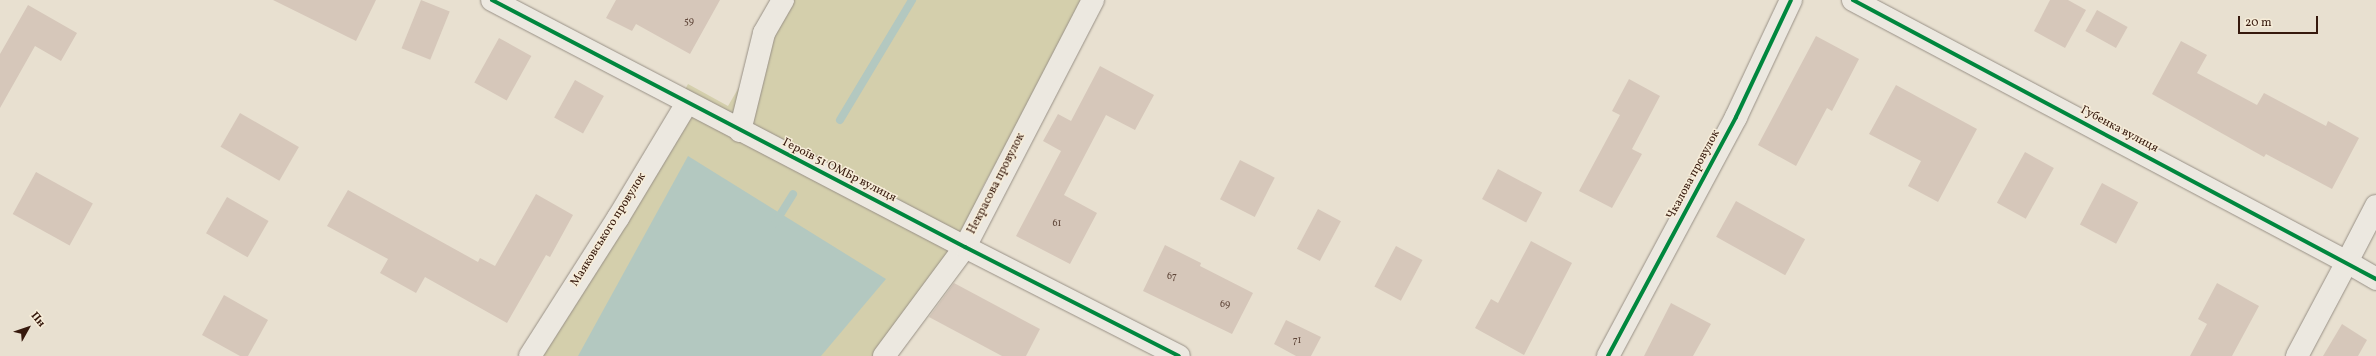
<!DOCTYPE html>
<html>
<head>
<meta charset="utf-8">
<style>
  body { margin:0 }
  #map { position:relative; width:2376px; height:356px; overflow:hidden; background:#e8e0d0; font-family:Vollkorn,serif }
  div>[style] { position:absolute }
  [style*='--x'] { left:calc(var(--x)*1px); top:calc(var(--y)*1px); width:calc(var(--w)*1px); rotate:calc(var(--a)*1deg) }
  .green>* { inset:0; background:#d4cfac }
  .water>* { inset:0; background:#b3c8c0 }
  .stream>* { height:8px; margin:-4px; padding:0 4px; transform-origin:4px; border-radius:4px; background:#b3c8c0 }
  .building>* { inset:0; background:#d6c7ba; transform-origin:0 0 }
  .roads { filter:drop-shadow(0 0 1px #989086) drop-shadow(0 0 1px #989086) }
  .minor>* { height:22px; margin:-11px; padding:0 11px; transform-origin:11px; border-radius:11px; background:#ece8e0 }
  .tertiary>* { height:22px; margin:-11px; padding:0 11px; transform-origin:11px; border-radius:11px; background:#ece8e0 }
  .cycleway>* { height:4px; margin:-2px; padding:0 2px; transform-origin:2px; border-radius:2px; background:#00873e }
  span { translate:-50% -50%; white-space:nowrap; text-align:center; line-height:1.15; -webkit-text-stroke:3px #f7edd9; paint-order:stroke }
  .number-label { font-size:10px; color:#5f4639 }
  .number-label span { -webkit-text-stroke-width:0 }
  .street-label { font-size:12px; color:#36190d }
  .north { position:absolute; left:8px; top:308px; width:40px; height:40px; -webkit-text-stroke:3px #f7edd9; paint-order:stroke; rotate:50deg; font-size:11px; font-weight:700; line-height:16px; text-align:center; color:#36190d }
  .north::after { content:''; display:block; margin:auto; width:14px; height:18px; background:#36190d; clip-path:polygon(50% 0,100% 100%,50% 72%,0 100%) }
  .scale { position:absolute; left:2238px; top:16px; width:80px; height:18px; box-sizing:border-box; border:2px solid #36190d; border-top:0; padding-left:5px; font-size:12px; line-height:14px; white-space:nowrap; color:#36190d; -webkit-text-stroke:3px #f7edd9; paint-order:stroke }
</style>
</head>
<body>
<div id="map">
  <div class="green">
    <div style="clip-path:polygon(790px 0,1087px 0,982px 188px,965px 247px,884px 356px,530px 356px,618px 218px,688px 84px,728px 106px)"></div>
  </div>
  <div class="water">
    <div style="clip-path:polygon(688px 156px,886px 279px,821px 356px,578px 356px)"></div>
  </div>
  <div class="stream">
    <div style="--x:840;--y:120;--w:140;--a:-59"></div>
    <div style="--x:775;--y:223;--w:34;--a:-58"></div>
  </div>
  <div class="building">
    <div style="clip-path:polygon(273px 0,376px 0,356px 41px)"></div>
    <div style="left:421px;top:0;width:31px;height:52px;rotate:22deg"></div>
    <div style="clip-path:polygon(616px 0,720px 0,690px 54px,636px 24px,632px 31px,606px 18px)"></div>
    <div style="clip-path:polygon(2050px 0,2068px 0,2086px 10px,2065px 48px,2034px 31px)"></div>
    <div style="clip-path:polygon(28px 5px,77px 33px,61px 61px,35px 46px,0 108px,0 54px)"></div>
    <div style="left:2097px;top:10px;width:35px;height:24px;rotate:29deg"></div>
    <div style="clip-path:polygon(1816px 36px,1859px 59px,1832px 111px,1827px 108px,1796px 166px,1758px 145px)"></div>
    <div style="left:499px;top:38px;width:37px;height:51px;rotate:29deg"></div>
    <div style="clip-path:polygon(2181px 41px,2207px 55px,2197px 73px,2257px 105px,2264px 93px,2326px 126px,2328px 121px,2359px 138px,2332px 189px,2266px 154px,2264px 157px,2152px 94px)"></div>
    <div style="clip-path:polygon(1100px 66px,1154px 95px,1135px 130px,1106px 115px,1064px 195px,1097px 213px,1070px 264px,1016px 236px,1061px 151px,1043px 141px,1058px 114px,1071px 121px)"></div>
    <div style="clip-path:polygon(1629px 79px,1660px 96px,1632px 149px,1642px 154px,1612px 208px,1579px 191px,1620px 115px,1612px 111px)"></div>
    <div style="left:575px;top:80px;width:33px;height:43px;rotate:29deg"></div>
    <div style="clip-path:polygon(1896px 85px,1977px 129px,1938px 202px,1908px 186px,1921px 161px,1869px 134px)"></div>
    <div style="left:240px;top:113px;width:68px;height:39px;rotate:30deg"></div>
    <div style="left:2025px;top:152px;width:33px;height:58px;rotate:29deg"></div>
    <div style="left:1240px;top:160px;width:39px;height:44px;rotate:27deg"></div>
    <div style="left:1498px;top:169px;width:50px;height:34px;rotate:28deg"></div>
    <div style="left:36px;top:172px;width:65px;height:48px;rotate:29deg"></div>
    <div style="left:2102px;top:183px;width:41px;height:47px;rotate:28deg"></div>
    <div style="clip-path:polygon(348px 190px,478px 262px,480px 258px,495px 266px,536px 194px,573px 215px,550px 257px,546px 255px,507px 323px,425px 277px,416px 293px,380px 273px,388px 259px,327px 226px)"></div>
    <div style="left:227px;top:197px;width:48px;height:42px;rotate:30deg"></div>
    <div style="left:1736px;top:201px;width:79px;height:41px;rotate:29deg"></div>
    <div style="left:1318px;top:209px;width:26px;height:45px;rotate:28deg"></div>
    <div style="clip-path:polygon(1531px 241px,1572px 263px,1524px 355px,1475px 328px,1491px 299px,1498px 303px)"></div>
    <div style="clip-path:polygon(1165px 245px,1201px 263px,1200px 266px,1253px 293px,1232px 334px,1143px 291px)"></div>
    <div style="left:1396px;top:246px;width:30px;height:46px;rotate:28deg"></div>
    <div style="clip-path:polygon(954px 283px,1040px 329px,1026px 356px,1002px 356px,929px 317px)"></div>
    <div style="clip-path:polygon(2217px 283px,2259px 306px,2232px 356px,2190px 356px,2207px 324px,2198px 319px)"></div>
    <div style="clip-path:polygon(224px 295px,268px 320px,248px 356px,240px 356px,202px 335px)"></div>
    <div style="clip-path:polygon(1671px 303px,1711px 324px,1693px 356px,1644px 356px)"></div>
    <div style="clip-path:polygon(1286px 320px,1321px 337px,1311px 356px,1296px 356px,1274px 344px)"></div>
    <div style="clip-path:polygon(2342px 324px,2367px 340px,2358px 356px,2323px 356px)"></div>
  </div>
  <div class="roads">
    <div class="minor">
      <div style="--x:492;--y:0;--w:534;--a:27.57"></div>
      <div style="--x:965;--y:247;--w:240;--a:27"></div>
      <div style="--x:1853;--y:0;--w:559;--a:27.94"></div>
      <div style="--x:2347;--y:262;--w:63;--a:-62.6"></div>
      <div style="--x:740;--y:131;--w:101;--a:-76.2"></div>
      <div style="--x:764;--y:33;--w:38;--a:-60"></div>
      <div style="--x:530;--y:356;--w:164;--a:-57.5"></div>
      <div style="--x:618;--y:218;--w:134;--a:-59"></div>
      <div style="--x:884;--y:356;--w:136;--a:-53.4"></div>
      <div style="--x:965;--y:247;--w:278;--a:-62.6"></div>
      <div style="--x:1608;--y:356;--w:271;--a:-61.8"></div>
      <div style="--x:1736;--y:117;--w:129;--a:-64.8"></div>
    </div>
    <div class="tertiary">
      <div style="--x:2297;--y:356;--w:106;--a:-62"></div>
      <div style="--x:2347;--y:262;--w:34;--a:30"></div>
    </div>
  </div>
  <div class="cycleway">
    <div style="--x:492;--y:0;--w:534;--a:27.57"></div>
    <div style="--x:965;--y:247;--w:240;--a:27"></div>
    <div style="--x:1853;--y:0;--w:593;--a:28.08"></div>
    <div style="--x:1608;--y:356;--w:271;--a:-61.8"></div>
    <div style="--x:1736;--y:117;--w:129;--a:-64.8"></div>
  </div>
  <div class="number-label">
    <span style="left:689px;top:22px">59</span>
    <span style="left:1057px;top:224px">61</span>
    <span style="left:1172px;top:277px">67</span>
    <span style="left:1225px;top:305px">69</span>
    <span style="left:1297px;top:341px">71</span>
  </div>
  <div class="street-label">
    <span style="left:2119px;top:130px;rotate:28deg">Губенка вулиця</span>
    <span style="left:839px;top:171px;rotate:27deg">Героїв 51 ОМБр вулиця</span>
    <span style="left:1694px;top:175px;rotate:-62deg">Чкалова провулок</span>
    <span style="left:997px;top:184px;rotate:-63deg">Некрасова провулок</span>
    <span style="left:609px;top:230px;rotate:-58deg">Маяковського провулок</span>
  </div>
  <div class="north">Пн</div>
  <div class="scale">20 m</div>
</div>
</body>
</html>
